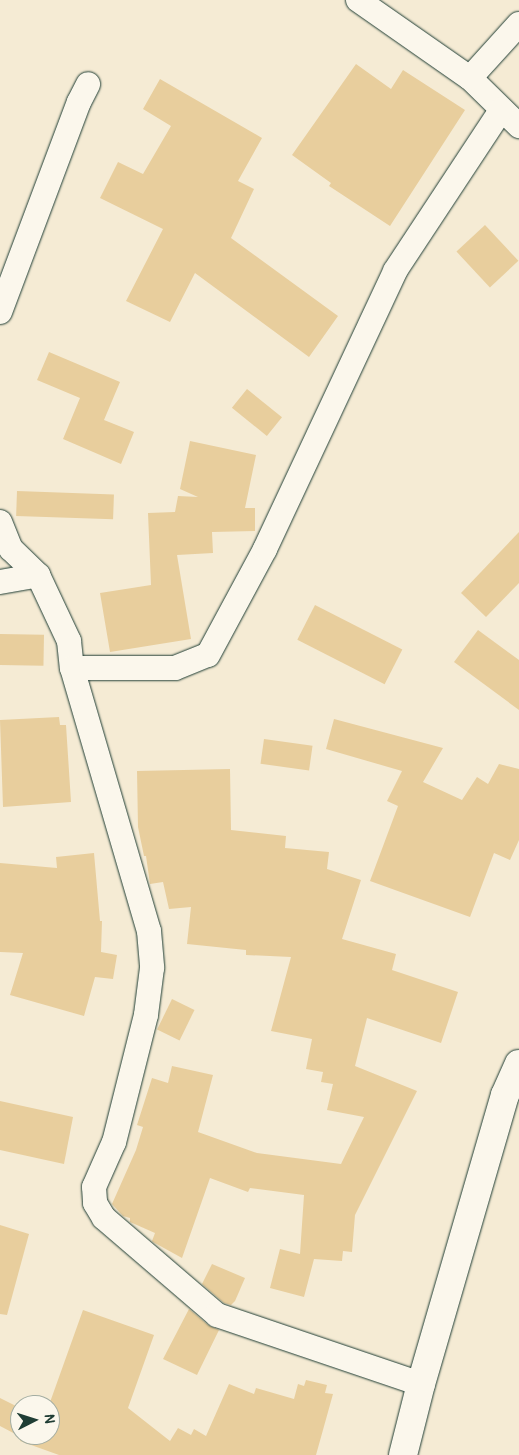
<!DOCTYPE html>
<html>
<head>
<meta charset="utf-8">
<style>
  body { margin:0 }
  #map { position:relative; width:519px; height:1455px; overflow:hidden; background:#f5ebd4; font-family:Pangolin,sans-serif }
  div>[style] { position:absolute }
  [style*='--x'] { left:calc(var(--x)*1px); top:calc(var(--y)*1px); width:calc(var(--w)*1px); rotate:calc(var(--a)*1deg) }
  .building>* { inset:0; background:#e8ce9d; transform-origin:0 0 }
  .roads { filter:drop-shadow(0 0 1px #1f3d34) drop-shadow(0 0 1px #1f3d34) }
  .minor>* { height:24px; margin:-12px; padding:0 12px; transform-origin:12px; border-radius:12px; background:#fbf7ec }
  .tertiary>* { height:28px; margin:-14px; padding:0 14px; transform-origin:14px; border-radius:14px; background:#fbf7ec }
  span { translate:-50% -50%; white-space:nowrap; text-align:center; line-height:1.15; -webkit-text-stroke:4.5px #fbf7ec; paint-order:stroke }
  .north { position:absolute; left:10px; top:1395px; width:50px; height:50px; box-sizing:border-box; background:#fbf7ec; border:1px solid #a3ada2; border-radius:50%; rotate:85deg; font-size:14px; font-weight:700; line-height:20px; text-align:center; color:#1f3d34 }
  .north::after { content:''; display:block; margin:auto; width:18px; height:22px; background:#1f3d34; clip-path:polygon(50% 0,100% 100%,50% 72%,0 100%) }
</style>
</head>
<body>
<div id="map">
  <div class="building">
    <div style="clip-path:polygon(356px 64px,391px 89px,403px 70px,465px 110px,390px 226px,329px 186px,331px 183px,292px 155px)"></div>
    <div style="clip-path:polygon(160px 79px,262px 138px,238px 181px,254px 189px,231px 238px,338px 316px,309px 357px,195px 273px,170px 322px,126px 301px,163px 229px,100px 198px,118px 162px,143px 174px,171px 126px,143px 109px)"></div>
    <div style="left:485px;top:225px;width:49px;height:39px;rotate:47deg"></div>
    <div style="clip-path:polygon(49px 352px,120px 382px,104px 420px,134px 432px,121px 464px,63px 439px,80px 398px,37px 380px)"></div>
    <div style="left:247px;top:389px;width:45px;height:24px;rotate:39deg"></div>
    <div style="clip-path:polygon(190px 441px,256px 455px,245px 508px,255px 508px,255px 531px,212px 532px,213px 553px,177px 555px,191px 639px,110px 652px,100px 593px,151px 585px,148px 513px,175px 512px,178px 496px,198px 497px,180px 489px)"></div>
    <div style="left:17px;top:491px;width:97px;height:25px;rotate:2deg"></div>
    <div style="clip-path:polygon(519px 532px,519px 583px,486px 617px,461px 593px)"></div>
    <div style="left:315px;top:605px;width:98px;height:39px;rotate:27deg"></div>
    <div style="clip-path:polygon(478px 630px,519px 660px,519px 710px,454px 662px)"></div>
    <div style="left:0;top:634px;width:44px;height:31px;rotate:1deg"></div>
    <div style="clip-path:polygon(59px 717px,60px 725px,66px 725px,71px 802px,3px 807px,0 720px)"></div>
    <div style="clip-path:polygon(334px 719px,443px 748px,423px 782px,462px 800px,477px 777px,488px 784px,499px 764px,519px 769px,519px 840px,510px 860px,494px 853px,470px 917px,370px 881px,398px 806px,387px 801px,402px 771px,326px 749px)"></div>
    <div style="left:264px;top:739px;width:49px;height:25px;rotate:8deg"></div>
    <div style="clip-path:polygon(230px 769px,231px 830px,286px 836px,285px 848px,329px 852px,327px 869px,361px 880px,342px 939px,396px 954px,392px 970px,458px 992px,441px 1043px,367px 1018px,355px 1066px,417px 1091px,355px 1215px,352px 1252px,343px 1251px,342px 1261px,314px 1259px,304px 1297px,270px 1288px,280px 1249px,300px 1254px,304px 1195px,250px 1188px,248px 1192px,210px 1178px,182px 1258px,153px 1242px,152px 1241px,155px 1233px,130px 1222px,130px 1218px,123px 1216px,112px 1204px,136px 1150px,143px 1127px,137px 1125px,152px 1078px,168px 1083px,172px 1066px,213px 1075px,198px 1132px,257px 1153px,341px 1164px,364px 1117px,327px 1110px,333px 1084px,321px 1082px,323px 1072px,306px 1069px,312px 1039px,271px 1031px,291px 957px,246px 955px,246px 950px,187px 944px,191px 907px,169px 909px,163px 882px,150px 884px,146px 856px,144px 856px,138px 827px,137px 771px)"></div>
    <div style="clip-path:polygon(94px 853px,100px 921px,102px 921px,101px 952px,117px 955px,113px 979px,95px 977px,84px 1016px,10px 995px,23px 953px,0 952px,0 863px,57px 868px,56px 857px)"></div>
    <div style="left:172px;top:999px;width:25px;height:34px;rotate:26deg"></div>
    <div style="clip-path:polygon(0 1101px,73px 1117px,64px 1164px,0 1150px)"></div>
    <div style="clip-path:polygon(0 1225px,29px 1234px,7px 1315px,0 1314px)"></div>
    <div style="clip-path:polygon(212px 1264px,245px 1278px,235px 1301px,231px 1305px,224px 1303px,202px 1284px)"></div>
    <div style="clip-path:polygon(189px 1309px,208px 1325px,219px 1330px,197px 1375px,163px 1359px)"></div>
    <div style="clip-path:polygon(83px 1310px,154px 1335px,128px 1408px,170px 1441px,178px 1428px,191px 1435px,194px 1429px,206px 1436px,229px 1384px,254px 1394px,256px 1388px,294px 1399px,298px 1384px,304px 1386px,306px 1380px,327px 1385px,325px 1393px,333px 1394px,316px 1455px,59px 1455px,20px 1441px,21px 1437px,0 1426px,0 1398px,20px 1408px,20px 1435px,50px 1435px,49px 1405px)"></div>
  </div>
  <div class="roads">
    <div class="minor">
      <div style="--x:358;--y:0;--w:136;--a:34.9"></div>
      <div style="--x:470;--y:78;--w:69;--a:44.4"></div>
      <div style="--x:470;--y:78;--w:73;--a:-47.8"></div>
      <div style="--x:0;--y:312;--w:224;--a:-69.4"></div>
      <div style="--x:79;--y:102;--w:20;--a:-63"></div>
      <div style="--x:0;--y:522;--w:29;--a:68"></div>
      <div style="--x:11;--y:549;--w:37;--a:44"></div>
      <div style="--x:38;--y:575;--w:73;--a:64.8"></div>
      <div style="--x:69;--y:641;--w:27;--a:84"></div>
      <div style="--x:72;--y:668;--w:274;--a:73.7"></div>
      <div style="--x:149;--y:931;--w:37;--a:85"></div>
      <div style="--x:152;--y:968;--w:47;--a:97.3"></div>
      <div style="--x:146;--y:1015;--w:131;--a:104.1"></div>
      <div style="--x:114;--y:1142;--w:49;--a:114"></div>
      <div style="--x:94;--y:1187;--w:16;--a:86"></div>
      <div style="--x:95;--y:1203;--w:17;--a:59"></div>
      <div style="--x:104;--y:1218;--w:149;--a:40.6"></div>
      <div style="--x:217;--y:1315;--w:215;--a:18.7"></div>
      <div style="--x:0;--y:582;--w:39;--a:-10"></div>
      <div style="--x:72;--y:668;--w:103;--a:0"></div>
      <div style="--x:175;--y:668;--w:35;--a:-22"></div>
      <div style="--x:208;--y:655;--w:120;--a:-61.7"></div>
      <div style="--x:265;--y:549;--w:307;--a:-64.9"></div>
      <div style="--x:395;--y:271;--w:193;--a:-56.6"></div>
    </div>
    <div class="tertiary">
      <div style="--x:403;--y:1455;--w:73;--a:-75.8"></div>
      <div style="--x:421;--y:1384;--w:301;--a:-73.8"></div>
      <div style="--x:505;--y:1095;--w:34;--a:-66"></div>
    </div>
  </div>
  <div class="north">N</div>
</div>
</body>
</html>
